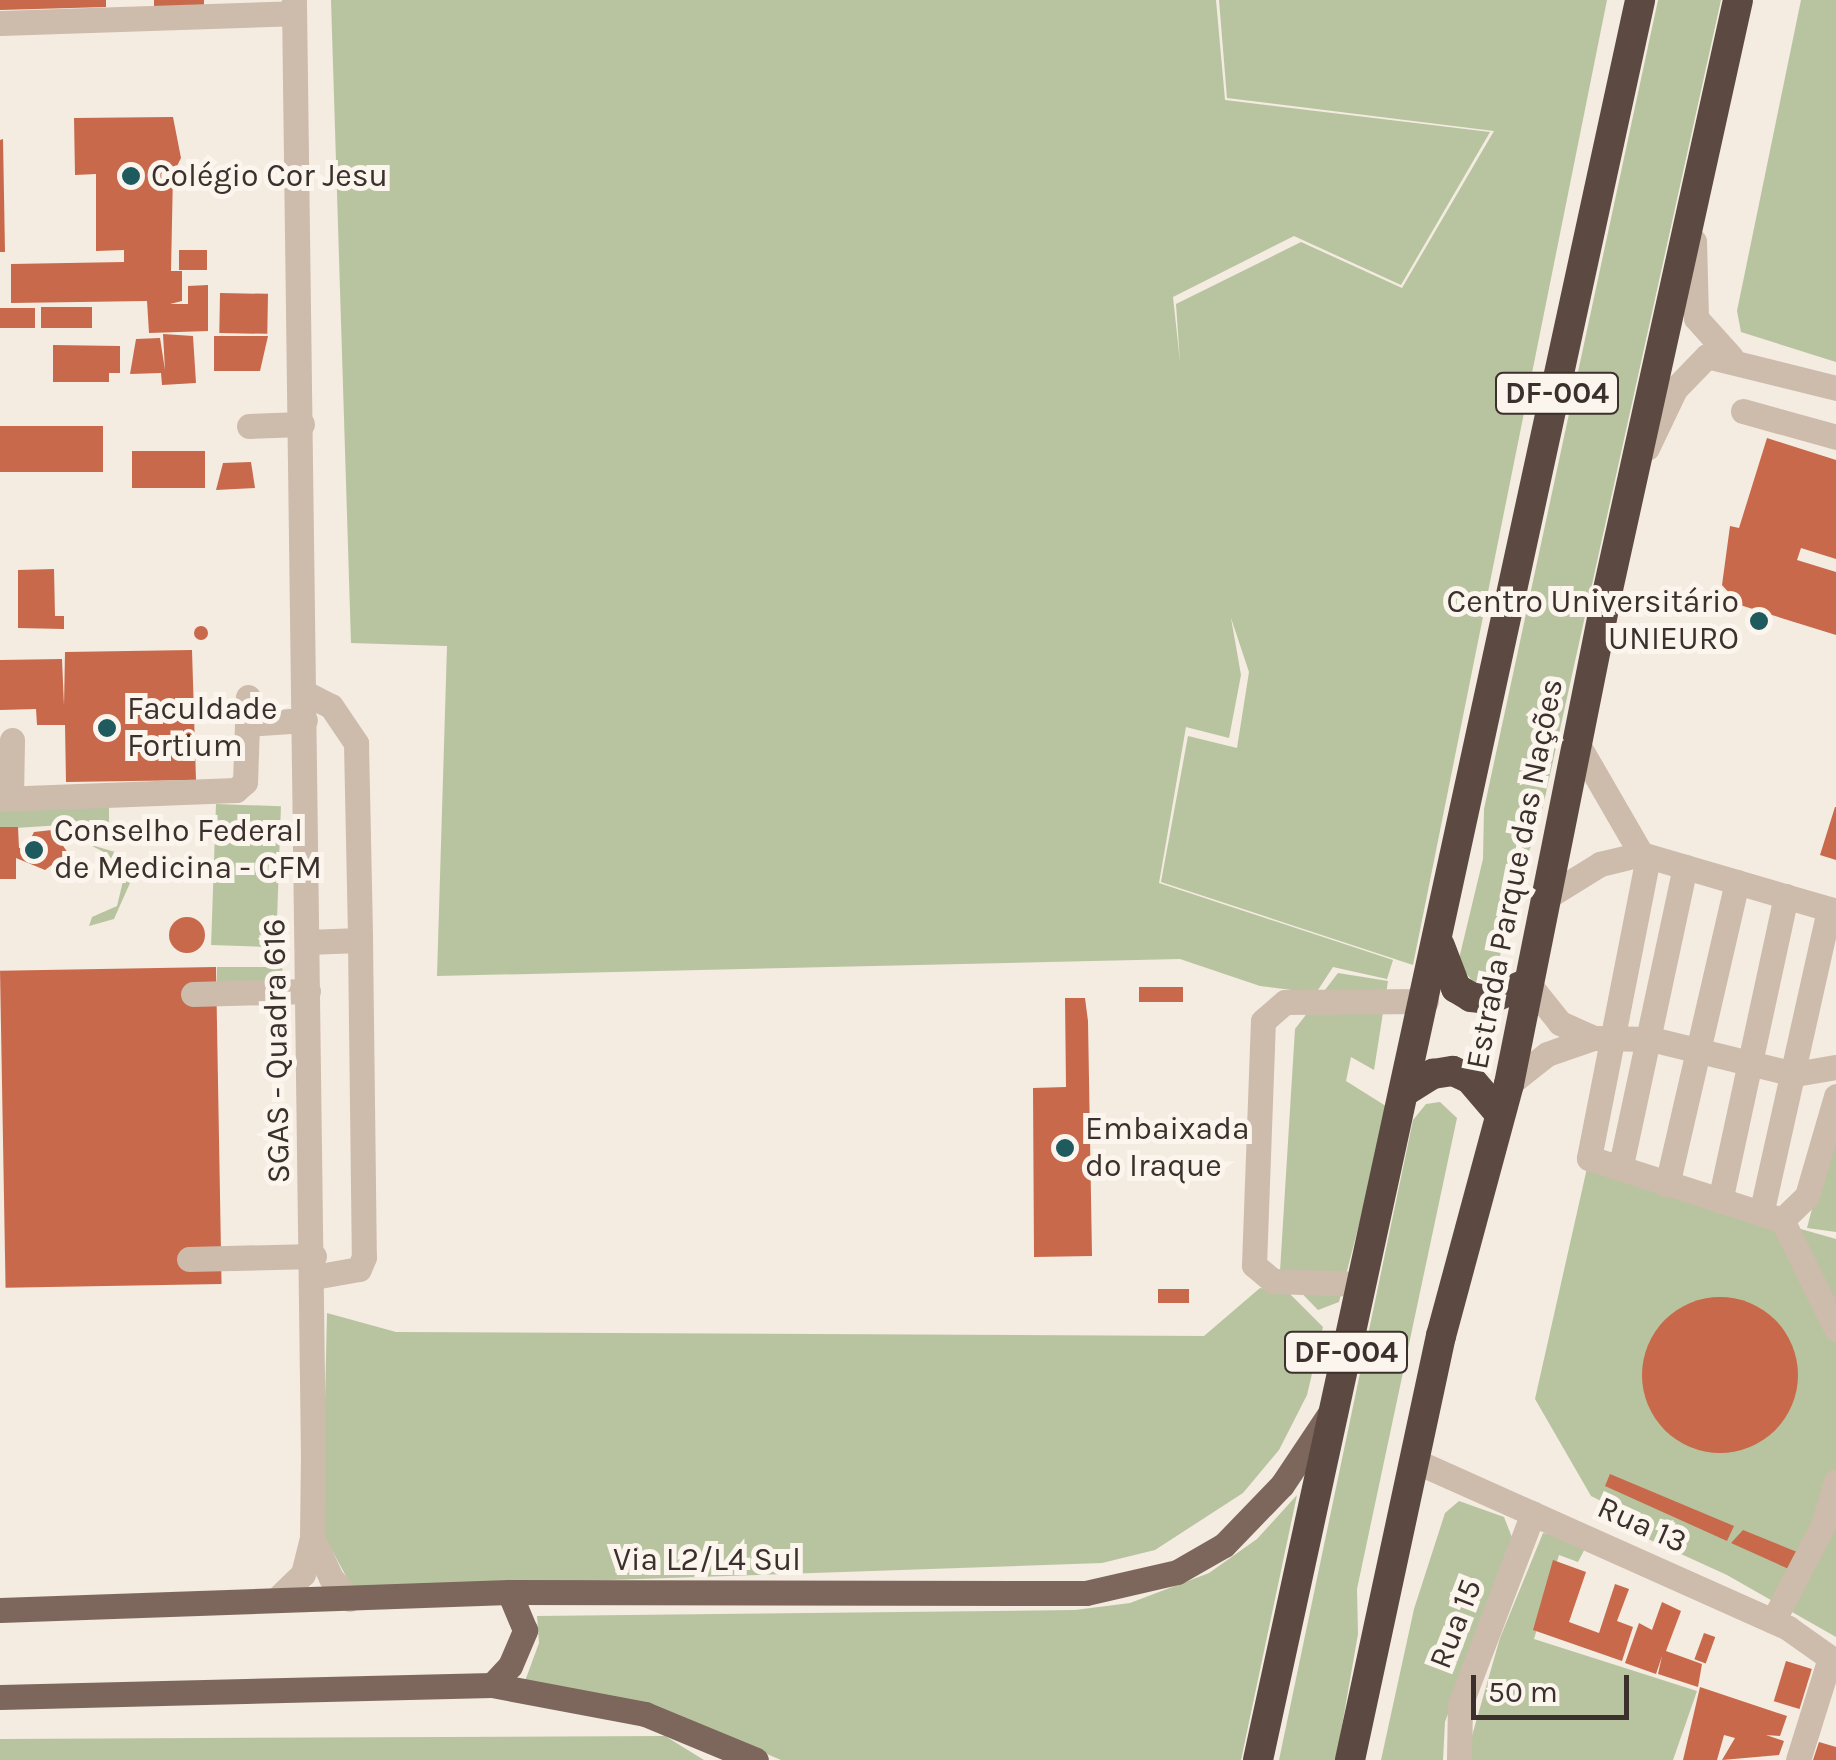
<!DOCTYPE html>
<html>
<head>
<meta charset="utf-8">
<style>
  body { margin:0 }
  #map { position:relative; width:1836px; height:1760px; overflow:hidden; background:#f4ebe1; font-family:Karla,sans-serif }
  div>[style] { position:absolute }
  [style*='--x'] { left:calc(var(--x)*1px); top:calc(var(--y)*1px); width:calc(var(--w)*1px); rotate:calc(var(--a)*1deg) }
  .green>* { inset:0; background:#b8c4a0; transform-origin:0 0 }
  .building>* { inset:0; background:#c8694b; transform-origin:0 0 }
  .round { border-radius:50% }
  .minor>* { height:25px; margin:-12.5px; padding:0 12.5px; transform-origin:12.5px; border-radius:12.5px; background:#cdbbac }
  .major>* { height:25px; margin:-12.5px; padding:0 12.5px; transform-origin:12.5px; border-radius:12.5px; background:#7d675c }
  .highway>* { height:30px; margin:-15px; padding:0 15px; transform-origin:15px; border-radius:15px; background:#5c4a42 }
  .dots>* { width:28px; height:28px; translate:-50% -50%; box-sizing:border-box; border:5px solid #fbf5ee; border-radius:50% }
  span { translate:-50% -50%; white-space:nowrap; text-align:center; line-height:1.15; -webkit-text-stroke:10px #fbf5ee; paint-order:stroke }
  .shield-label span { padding:2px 8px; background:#fbf5ee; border:2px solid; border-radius:8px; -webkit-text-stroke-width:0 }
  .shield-label { font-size:30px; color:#3b302b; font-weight:700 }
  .poi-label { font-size:32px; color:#3b302b }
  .left { translate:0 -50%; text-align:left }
  .right { translate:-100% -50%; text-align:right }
  .street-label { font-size:32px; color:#3b302b }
  .scale { position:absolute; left:1471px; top:1675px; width:158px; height:45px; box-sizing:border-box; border:5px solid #3b302b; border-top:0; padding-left:12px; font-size:30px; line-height:35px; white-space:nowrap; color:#3b302b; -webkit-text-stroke:8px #fbf5ee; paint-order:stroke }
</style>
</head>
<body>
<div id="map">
  <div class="green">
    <div style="clip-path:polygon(331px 0,1216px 0,1225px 100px,1490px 132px,1401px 285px,1294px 236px,1173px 297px,1180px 362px,1176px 304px,1301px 242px,1402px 288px,1494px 131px,1227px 98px,1219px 0,1607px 0,1413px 965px,1161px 882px,1188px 736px,1237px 748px,1249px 672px,1231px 618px,1241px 675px,1229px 738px,1186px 727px,1159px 883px,1393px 960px,1387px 979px,1333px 967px,1316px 993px,1260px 986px,1180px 959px,437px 976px,447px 646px,351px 643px)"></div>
    <div style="clip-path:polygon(1658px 0,1721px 0,1538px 829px,1520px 873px,1495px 976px,1474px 983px,1458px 963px,1483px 859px,1484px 809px)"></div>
    <div style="clip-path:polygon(1801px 0,1836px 0,1836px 362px,1741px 332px,1737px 311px)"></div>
    <div style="left:216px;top:804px;width:65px;height:141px;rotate:2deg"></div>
    <div style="clip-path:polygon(109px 805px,109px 822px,0 829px,0 807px)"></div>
    <div style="clip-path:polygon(88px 844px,115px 852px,130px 883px,114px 919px,89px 926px,92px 917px,117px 906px,124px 877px,108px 854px)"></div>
    <div style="clip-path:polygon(217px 967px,282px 967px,283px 975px,280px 981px,217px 983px)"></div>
    <div style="clip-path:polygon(1338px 973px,1388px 981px,1374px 1070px,1351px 1057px,1346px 1081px,1389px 1108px,1339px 1302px,1318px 1310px,1280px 1271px,1295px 1029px)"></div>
    <div style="clip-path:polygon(1440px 1102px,1457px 1118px,1357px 1589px,1358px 1634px,1336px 1760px,1279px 1760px,1413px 1120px,1426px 1104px)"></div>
    <div style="clip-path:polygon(1836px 1117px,1836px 1232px,1807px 1228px)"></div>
    <div style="clip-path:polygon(1587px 1168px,1836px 1239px,1836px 1637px,1727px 1575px,1613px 1523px,1617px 1509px,1591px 1496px,1535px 1399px)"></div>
    <div style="clip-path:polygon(1260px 1288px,1288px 1292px,1323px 1327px,1307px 1395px,1279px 1450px,1243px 1493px,1155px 1550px,1102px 1563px,353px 1589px,322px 1532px,327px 1313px,396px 1332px,1204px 1336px)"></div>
    <div style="clip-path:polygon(1297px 1495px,1241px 1760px,781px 1760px,650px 1704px,525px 1681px,539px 1643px,537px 1616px,1075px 1610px,1130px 1603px,1209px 1573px,1257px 1539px)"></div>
    <div style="clip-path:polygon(1459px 1501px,1504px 1517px,1513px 1540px,1445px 1722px,1443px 1760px,1381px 1760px,1414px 1609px,1445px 1513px)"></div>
    <div style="clip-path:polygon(1543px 1533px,1589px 1541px,1578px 1562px,1559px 1555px,1534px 1639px,1697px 1691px,1673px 1760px,1465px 1760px,1500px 1638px)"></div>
    <div style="clip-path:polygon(665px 1736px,704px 1760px,0 1760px,0 1739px)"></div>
  </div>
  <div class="building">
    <div style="clip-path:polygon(0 0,106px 0,106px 7px,0 10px)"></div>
    <div style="clip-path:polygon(154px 0,204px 0,204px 6px,154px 7px)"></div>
    <div style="clip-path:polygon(173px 117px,181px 158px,173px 174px,171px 271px,182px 271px,182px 301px,170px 304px,188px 304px,188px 286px,208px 285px,208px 331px,149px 333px,147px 301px,11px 303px,11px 264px,124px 262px,124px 250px,96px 251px,96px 174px,75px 175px,74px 118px)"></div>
    <div style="clip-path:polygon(3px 139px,5px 252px,0 252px,0 140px)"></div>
    <div style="left:179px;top:250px;width:28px;height:20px"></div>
    <div style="left:220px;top:293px;width:48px;height:40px;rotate:1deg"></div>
    <div style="left:41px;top:307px;width:51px;height:21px"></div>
    <div style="left:0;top:308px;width:35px;height:20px"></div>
    <div style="clip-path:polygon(163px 334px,193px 336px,196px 383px,162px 385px,161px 373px,130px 374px,136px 339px,160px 338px,165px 370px)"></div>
    <div style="clip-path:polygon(214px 336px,268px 336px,260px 371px,214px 371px)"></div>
    <div style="clip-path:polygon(53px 345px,120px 346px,120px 373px,109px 373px,109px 382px,53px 382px)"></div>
    <div style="left:103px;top:426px;width:46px;height:103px;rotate:90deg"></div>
    <div style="clip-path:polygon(1767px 438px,1836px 460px,1836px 559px,1801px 548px,1797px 560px,1836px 572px,1836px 635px,1740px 605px,1722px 585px,1730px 526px,1739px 528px)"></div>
    <div style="left:132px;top:451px;width:73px;height:37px"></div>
    <div style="clip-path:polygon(251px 462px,255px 488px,216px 490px,223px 463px)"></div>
    <div style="clip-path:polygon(54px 569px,55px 616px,64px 616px,64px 629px,18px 628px,18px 570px)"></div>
    <div class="round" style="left:194px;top:626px;width:14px;height:14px"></div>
    <div style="clip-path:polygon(192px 650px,196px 780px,66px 782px,65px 725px,37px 725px,36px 709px,0 710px,0 660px,62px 659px,64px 706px,65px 652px)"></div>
    <div style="clip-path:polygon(1835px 807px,1836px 807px,1836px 860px,1820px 855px)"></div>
    <div style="clip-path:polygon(0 827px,18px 827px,19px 848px,26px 848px,34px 832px,52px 830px,68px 853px,45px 870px,16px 858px,16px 879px,0 879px)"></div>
    <div class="round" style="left:169px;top:917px;width:36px;height:36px"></div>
    <div style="left:216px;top:967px;width:317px;height:216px;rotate:89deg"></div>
    <div style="left:1139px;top:987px;width:44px;height:15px"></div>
    <div style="clip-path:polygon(1065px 998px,1085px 998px,1088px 1021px,1092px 1256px,1034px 1257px,1033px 1088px,1066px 1087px)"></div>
    <div style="left:1158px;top:1289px;width:31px;height:14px"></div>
    <div class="round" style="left:1642px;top:1297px;width:156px;height:156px"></div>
    <div style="clip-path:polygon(1610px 1474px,1734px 1526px,1727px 1541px,1605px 1486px)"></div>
    <div style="clip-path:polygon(1743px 1530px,1797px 1552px,1791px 1570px,1731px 1543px)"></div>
    <div style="clip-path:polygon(1553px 1560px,1586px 1572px,1569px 1622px,1599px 1633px,1615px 1584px,1629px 1589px,1617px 1621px,1633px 1627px,1622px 1661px,1533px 1630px)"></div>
    <div style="clip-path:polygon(1662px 1602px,1681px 1611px,1666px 1651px,1702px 1664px,1698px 1687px,1658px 1674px,1662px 1656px,1656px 1674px,1625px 1663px,1639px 1623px,1652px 1630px)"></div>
    <div style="left:1704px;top:1633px;width:12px;height:28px;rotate:20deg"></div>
    <div style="left:1786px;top:1661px;width:27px;height:42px;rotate:17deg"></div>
    <div style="clip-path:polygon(1700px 1687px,1787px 1716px,1780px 1736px,1766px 1735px,1784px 1741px,1779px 1755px,1722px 1760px,1735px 1738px,1724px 1735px,1717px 1760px,1683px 1760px)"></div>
    <div style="clip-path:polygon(1819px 1742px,1836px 1747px,1836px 1760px,1813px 1760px)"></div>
  </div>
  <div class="minor">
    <div style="--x:0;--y:23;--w:294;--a:-1.9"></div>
    <div style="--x:1694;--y:241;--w:77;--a:88.5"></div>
    <div style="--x:1696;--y:318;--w:52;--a:48.1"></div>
    <div style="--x:1743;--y:411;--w:97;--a:15.6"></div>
    <div style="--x:249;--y:426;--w:53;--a:-2.2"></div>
    <div style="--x:1647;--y:448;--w:65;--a:-64.6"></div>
    <div style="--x:1675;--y:389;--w:46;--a:-45.9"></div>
    <div style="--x:1707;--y:356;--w:133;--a:13.9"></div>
    <div style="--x:305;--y:693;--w:29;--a:27"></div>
    <div style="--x:331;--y:706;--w:45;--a:56"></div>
    <div style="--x:356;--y:743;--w:197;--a:88.8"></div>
    <div style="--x:360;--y:940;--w:317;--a:89.3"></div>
    <div style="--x:364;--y:1257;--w:13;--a:113"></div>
    <div style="--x:359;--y:1269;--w:46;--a:169.9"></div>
    <div style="--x:247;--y:724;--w:58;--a:-3.9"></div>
    <div style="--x:1577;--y:743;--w:128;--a:60"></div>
    <div style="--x:11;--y:798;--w:58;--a:-89"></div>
    <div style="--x:0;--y:799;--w:236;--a:-2.2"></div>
    <div style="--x:236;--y:790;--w:12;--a:-42"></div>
    <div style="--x:245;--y:782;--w:85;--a:-88"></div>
    <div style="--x:1648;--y:857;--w:307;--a:101.1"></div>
    <div style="--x:1589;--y:1158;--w:203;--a:17.8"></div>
    <div style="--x:1782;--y:1220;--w:35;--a:-44"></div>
    <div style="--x:1807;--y:1196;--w:104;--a:-73.8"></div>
    <div style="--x:1545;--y:898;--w:65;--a:-31.7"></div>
    <div style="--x:1600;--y:864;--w:42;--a:-13.7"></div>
    <div style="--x:1641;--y:854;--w:203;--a:16.3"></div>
    <div style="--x:307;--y:942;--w:53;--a:-2.2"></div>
    <div style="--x:1528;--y:983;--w:51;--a:51.3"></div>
    <div style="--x:1560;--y:1023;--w:36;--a:24"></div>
    <div style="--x:193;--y:994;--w:115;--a:-1.5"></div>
    <div style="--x:1509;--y:1084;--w:48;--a:-38.3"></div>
    <div style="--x:1547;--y:1054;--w:49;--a:-19.2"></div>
    <div style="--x:1593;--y:1038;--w:58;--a:1"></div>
    <div style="--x:1651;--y:1039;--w:148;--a:13.7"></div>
    <div style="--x:1795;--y:1074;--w:42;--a:-9.7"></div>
    <div style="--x:1621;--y:1165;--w:305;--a:-77.9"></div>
    <div style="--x:1667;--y:1185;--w:311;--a:-77"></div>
    <div style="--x:1720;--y:1201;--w:312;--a:-77.8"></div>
    <div style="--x:1761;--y:1214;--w:312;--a:-77.4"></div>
    <div style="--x:1782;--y:1220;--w:122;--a:63.6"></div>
    <div style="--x:189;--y:1259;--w:125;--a:-1.4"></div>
    <div style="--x:1361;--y:1284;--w:88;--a:-178"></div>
    <div style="--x:1273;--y:1281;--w:25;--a:-140"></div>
    <div style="--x:1254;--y:1265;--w:244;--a:-87.9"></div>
    <div style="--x:1263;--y:1021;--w:29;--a:-41"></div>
    <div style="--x:1285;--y:1002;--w:141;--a:-0.4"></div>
    <div style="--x:1415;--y:1461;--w:409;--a:24.1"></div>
    <div style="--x:1788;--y:1628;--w:59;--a:35.3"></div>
    <div style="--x:312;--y:1537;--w:45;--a:65.1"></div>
    <div style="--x:331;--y:1578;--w:28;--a:48"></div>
    <div style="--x:279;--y:1597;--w:33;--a:-44"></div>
    <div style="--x:303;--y:1574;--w:38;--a:-76"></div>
    <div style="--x:312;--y:1537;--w:81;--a:-89.3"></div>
    <div style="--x:313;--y:1456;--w:1456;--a:-90.75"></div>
    <div style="--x:1773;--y:1621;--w:108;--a:-62.5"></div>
    <div style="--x:1823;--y:1525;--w:46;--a:-73.5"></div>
    <div style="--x:1459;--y:1760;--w:55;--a:-89"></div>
    <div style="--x:1460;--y:1705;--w:205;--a:-69.2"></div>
    <div style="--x:1798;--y:1760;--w:107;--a:-72.6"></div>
  </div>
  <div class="major">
    <div style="--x:0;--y:1610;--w:509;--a:-2.03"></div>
    <div style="--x:509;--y:1592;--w:577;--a:0.1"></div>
    <div style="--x:1086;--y:1593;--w:93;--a:-13"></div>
    <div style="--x:1177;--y:1572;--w:54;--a:-29.9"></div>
    <div style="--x:1224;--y:1545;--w:83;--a:-46"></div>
    <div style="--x:1282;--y:1485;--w:87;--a:-56.3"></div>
    <div style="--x:492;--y:1685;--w:26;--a:-47"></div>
    <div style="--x:510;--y:1666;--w:39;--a:-67"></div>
    <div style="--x:525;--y:1630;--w:41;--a:-112.8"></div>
    <div style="--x:0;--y:1697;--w:492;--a:-1.4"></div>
    <div style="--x:492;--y:1685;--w:156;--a:10.7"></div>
    <div style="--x:645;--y:1714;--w:120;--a:22.5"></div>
  </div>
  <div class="highway">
    <div style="--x:1440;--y:946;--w:45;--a:69.1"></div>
    <div style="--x:1456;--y:988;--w:17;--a:31"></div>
    <div style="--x:1471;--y:997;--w:19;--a:6"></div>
    <div style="--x:1490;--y:999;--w:41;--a:-22.8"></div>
    <div style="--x:1407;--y:1090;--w:31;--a:-32"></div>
    <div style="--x:1433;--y:1074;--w:20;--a:-9"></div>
    <div style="--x:1453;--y:1071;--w:19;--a:25"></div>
    <div style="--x:1470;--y:1079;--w:46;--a:49.4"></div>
    <div style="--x:1258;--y:1760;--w:1801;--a:-77.75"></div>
    <div style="--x:1350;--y:1760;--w:434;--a:-77.9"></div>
    <div style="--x:1441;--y:1336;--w:261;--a:-74.9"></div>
    <div style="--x:1509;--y:1084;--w:490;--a:-78.7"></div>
    <div style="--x:1605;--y:603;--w:617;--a:-77.56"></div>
  </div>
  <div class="dots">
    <div style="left:131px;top:176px;background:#1f5a5e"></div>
    <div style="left:1759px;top:621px;background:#1f5a5e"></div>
    <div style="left:107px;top:728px;background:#1f5a5e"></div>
    <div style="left:34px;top:850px;background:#1f5a5e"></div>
    <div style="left:1065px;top:1148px;background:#1f5a5e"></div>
  </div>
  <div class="shield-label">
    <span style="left:1557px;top:393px">DF-004</span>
    <span style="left:1346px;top:1352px">DF-004</span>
  </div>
  <div class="poi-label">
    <span class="left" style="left:151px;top:176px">Colégio Cor Jesu</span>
    <span class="right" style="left:1739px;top:621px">Centro Universitário<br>UNIEURO</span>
    <span class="left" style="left:127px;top:728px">Faculdade<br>Fortium</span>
    <span class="left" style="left:54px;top:850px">Conselho Federal<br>de Medicina - CFM</span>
    <span class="left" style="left:1085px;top:1148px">Embaixada<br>do Iraque</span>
  </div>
  <div class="street-label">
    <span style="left:1515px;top:874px;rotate:-79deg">Estrada Parque das Nações</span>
    <span style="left:277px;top:1051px;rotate:-91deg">SGAS - Quadra 616</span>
    <span style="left:1642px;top:1525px;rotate:24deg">Rua 13</span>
    <span style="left:707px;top:1560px">Via L2/L4 Sul</span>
    <span style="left:1456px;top:1624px;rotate:-69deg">Rua 15</span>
  </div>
  <div class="scale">50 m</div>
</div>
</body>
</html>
